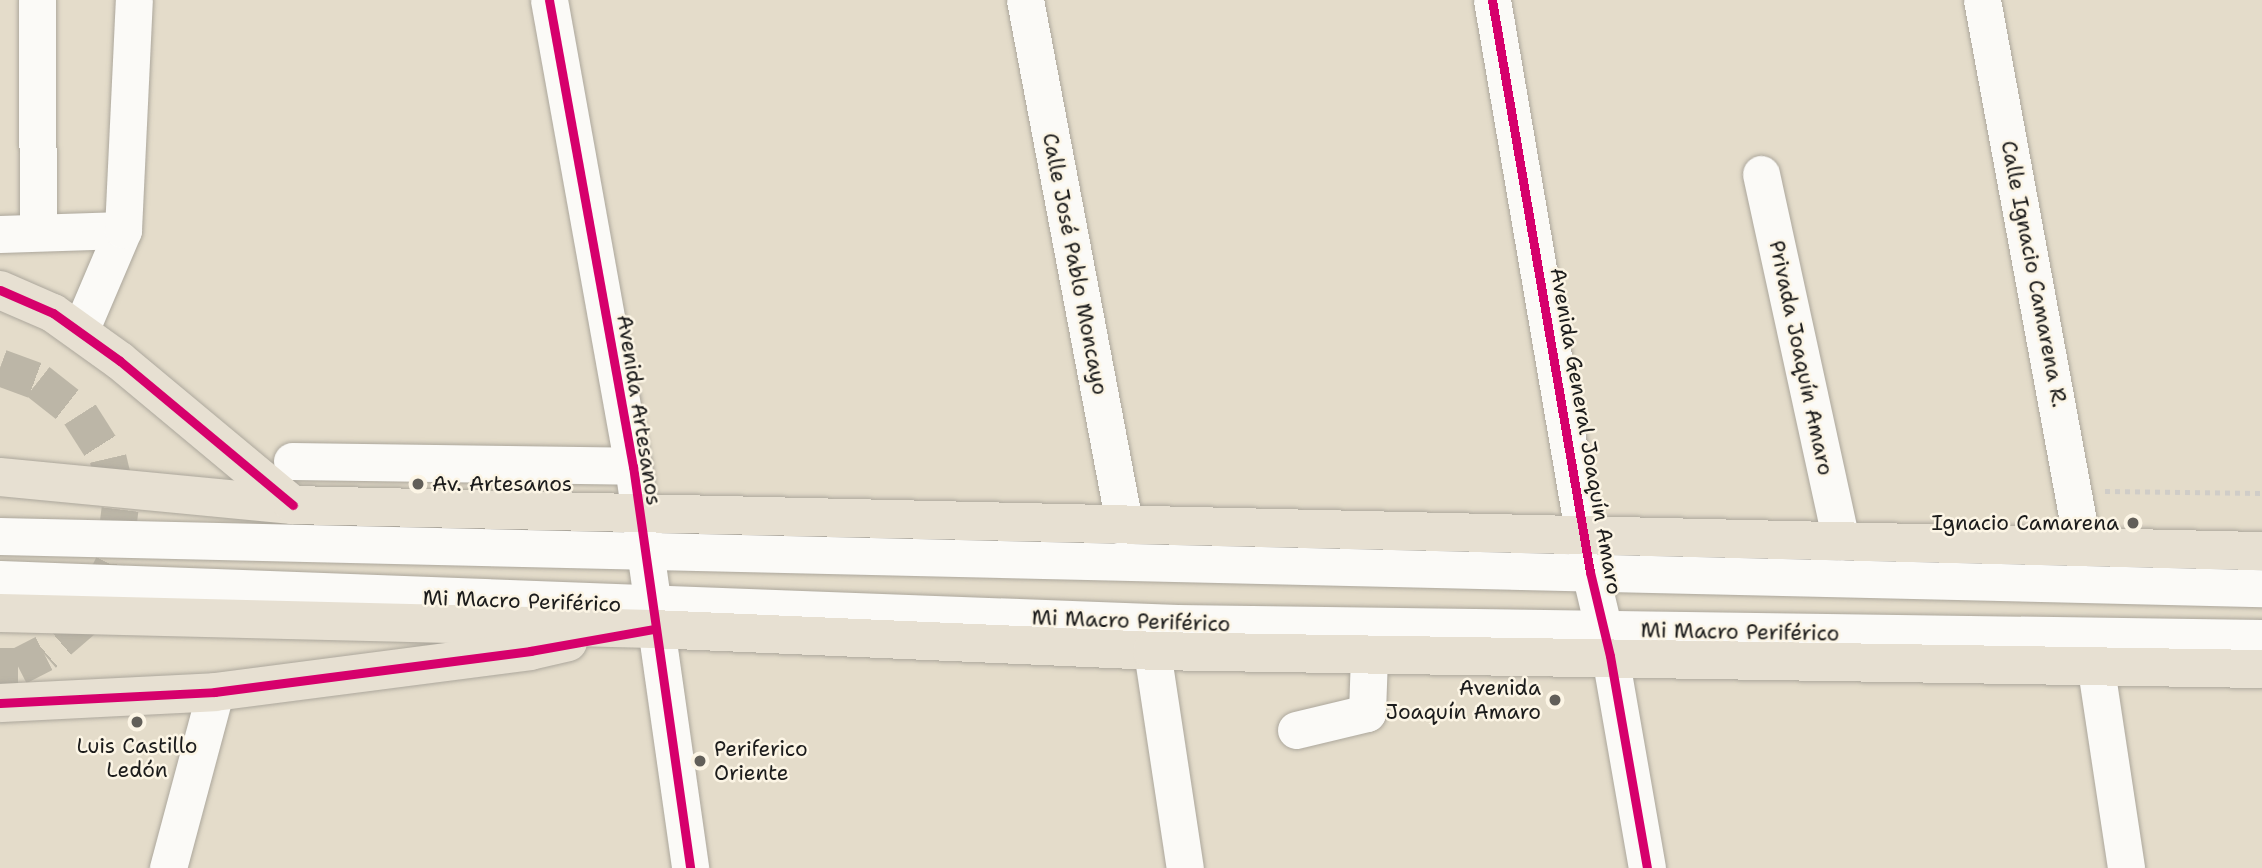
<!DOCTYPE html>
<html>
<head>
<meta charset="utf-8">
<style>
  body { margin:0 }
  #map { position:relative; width:2262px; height:868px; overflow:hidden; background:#e4dcca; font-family:"Shantell Sans",sans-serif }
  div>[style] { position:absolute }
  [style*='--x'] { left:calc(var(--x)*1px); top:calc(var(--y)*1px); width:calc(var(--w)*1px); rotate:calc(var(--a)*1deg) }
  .minor-tunnel>* { height:37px; margin-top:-18.5px; transform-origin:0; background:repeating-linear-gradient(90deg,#bcb6a7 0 37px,transparent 0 55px) }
  .path>* { height:4.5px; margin-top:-2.25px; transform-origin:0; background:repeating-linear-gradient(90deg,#d0cdc8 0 5px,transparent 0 10px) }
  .roads { filter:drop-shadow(0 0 2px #aca79c) drop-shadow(0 0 2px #aca79c) }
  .minor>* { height:37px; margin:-18.5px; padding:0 18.5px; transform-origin:18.5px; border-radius:18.5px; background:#fbfaf7 }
  .highway>* { height:38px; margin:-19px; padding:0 19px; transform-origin:19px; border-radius:19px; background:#e7e0d2 }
  .cycleway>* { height:9px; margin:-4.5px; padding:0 4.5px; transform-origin:4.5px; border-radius:4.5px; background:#d6006c }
  .dots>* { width:19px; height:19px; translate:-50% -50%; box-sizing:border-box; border:4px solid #fcf5e5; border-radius:50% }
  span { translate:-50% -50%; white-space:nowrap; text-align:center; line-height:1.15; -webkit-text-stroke:5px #fcf5e5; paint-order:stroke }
  .street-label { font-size:21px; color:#1c1c1c }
  .poi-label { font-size:21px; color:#1c1c1c }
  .left { translate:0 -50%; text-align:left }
  .right { translate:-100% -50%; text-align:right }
</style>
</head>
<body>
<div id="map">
  <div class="minor-tunnel">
    <div style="--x:0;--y:367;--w:40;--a:20.2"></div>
    <div style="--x:38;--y:381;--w:53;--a:38.2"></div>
    <div style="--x:80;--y:414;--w:52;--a:57.5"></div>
    <div style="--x:108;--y:458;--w:52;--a:76.8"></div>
    <div style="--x:120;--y:509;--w:56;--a:97.1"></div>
    <div style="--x:113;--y:565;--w:57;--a:117"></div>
    <div style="--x:87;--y:616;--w:57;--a:139.3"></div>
    <div style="--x:44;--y:653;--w:29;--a:153"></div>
    <div style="--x:18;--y:666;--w:18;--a:180"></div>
  </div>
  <div class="path">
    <div style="--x:2105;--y:491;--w:157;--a:0.7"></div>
  </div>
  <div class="roads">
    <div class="minor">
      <div style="--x:37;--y:0;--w:232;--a:89.8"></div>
      <div style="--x:549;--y:0;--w:474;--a:79.8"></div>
      <div style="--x:633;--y:466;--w:406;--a:81.9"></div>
      <div style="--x:1025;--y:0;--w:537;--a:79.28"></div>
      <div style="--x:1492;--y:0;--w:580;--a:80.28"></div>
      <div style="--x:1590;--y:572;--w:86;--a:76.6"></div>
      <div style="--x:1610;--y:656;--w:215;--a:80.1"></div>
      <div style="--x:1982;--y:0;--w:557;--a:79.56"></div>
      <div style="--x:1761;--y:174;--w:376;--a:77.7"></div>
      <div style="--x:0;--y:234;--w:123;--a:-1.9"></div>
      <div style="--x:80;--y:331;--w:110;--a:-66.9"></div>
      <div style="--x:123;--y:230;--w:230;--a:-87.3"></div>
      <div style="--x:292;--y:461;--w:341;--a:0.8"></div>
      <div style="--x:0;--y:536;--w:2263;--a:1.32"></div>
      <div style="--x:0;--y:579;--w:1178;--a:2.14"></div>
      <div style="--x:1177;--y:623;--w:1085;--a:0.79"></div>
      <div style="--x:1152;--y:651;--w:219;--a:81.4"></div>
      <div style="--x:2096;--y:669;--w:201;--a:81.4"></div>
      <div style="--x:1296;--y:730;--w:73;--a:-13.5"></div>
      <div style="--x:1367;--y:713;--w:57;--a:-88"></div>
      <div style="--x:168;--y:868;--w:182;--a:-75"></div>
    </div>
    <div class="highway">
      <div style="--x:0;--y:290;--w:58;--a:23.5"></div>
      <div style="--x:53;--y:313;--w:82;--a:35.6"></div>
      <div style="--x:120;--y:361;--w:225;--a:39.8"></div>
      <div style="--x:0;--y:477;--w:294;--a:5.5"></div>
      <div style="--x:293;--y:505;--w:1970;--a:1.34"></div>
      <div style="--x:0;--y:613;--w:653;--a:1.4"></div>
      <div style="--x:653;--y:629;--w:499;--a:2.5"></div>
      <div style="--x:1152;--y:651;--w:1110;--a:0.93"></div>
      <div style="--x:0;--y:703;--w:215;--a:-2.9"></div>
      <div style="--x:215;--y:692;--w:318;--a:-7.4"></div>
      <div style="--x:530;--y:651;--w:39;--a:-13"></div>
    </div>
  </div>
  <div class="cycleway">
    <div style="--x:549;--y:0;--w:474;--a:79.8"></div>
    <div style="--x:633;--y:466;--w:406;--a:81.9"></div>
    <div style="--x:1492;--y:0;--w:580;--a:80.28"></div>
    <div style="--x:1590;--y:572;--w:86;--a:76.6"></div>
    <div style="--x:1610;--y:656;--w:215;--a:80.1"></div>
    <div style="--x:0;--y:290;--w:58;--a:23.5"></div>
    <div style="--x:53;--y:313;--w:82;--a:35.6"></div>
    <div style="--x:120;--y:361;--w:225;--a:39.8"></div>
    <div style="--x:0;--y:703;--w:215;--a:-2.9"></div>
    <div style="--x:215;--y:692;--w:318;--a:-7.4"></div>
    <div style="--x:530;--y:651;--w:125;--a:-10.1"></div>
  </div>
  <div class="dots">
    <div style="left:418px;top:484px;background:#625f59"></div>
    <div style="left:2133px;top:523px;background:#625f59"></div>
    <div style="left:1555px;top:700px;background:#625f59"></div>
    <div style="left:137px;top:722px;background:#625f59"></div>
    <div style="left:700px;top:761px;background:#625f59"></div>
  </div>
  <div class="street-label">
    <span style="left:1075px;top:264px;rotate:79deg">Calle José Pablo Moncayo</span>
    <span style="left:2034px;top:274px;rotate:79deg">Calle Ignacio Camarena R.</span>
    <span style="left:1801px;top:358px;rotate:78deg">Privada Joaquín Amaro</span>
    <span style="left:639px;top:410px;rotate:81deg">Avenida Artesanos</span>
    <span style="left:1586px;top:431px;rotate:80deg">Avenida General Joaquín Amaro</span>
    <span style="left:522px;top:601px;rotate:2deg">Mi Macro Periférico</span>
    <span style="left:1131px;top:621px;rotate:2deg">Mi Macro Periférico</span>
    <span style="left:1740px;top:632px;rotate:1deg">Mi Macro Periférico</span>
  </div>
  <div class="poi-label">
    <span class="left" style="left:432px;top:484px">Av. Artesanos</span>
    <span class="right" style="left:2119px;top:523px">Ignacio Camarena</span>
    <span class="right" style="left:1541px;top:700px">Avenida<br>Joaquín Amaro</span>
    <span style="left:137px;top:758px">Luis Castillo<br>Ledón</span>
    <span class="left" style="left:714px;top:761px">Periferico<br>Oriente</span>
  </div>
</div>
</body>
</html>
